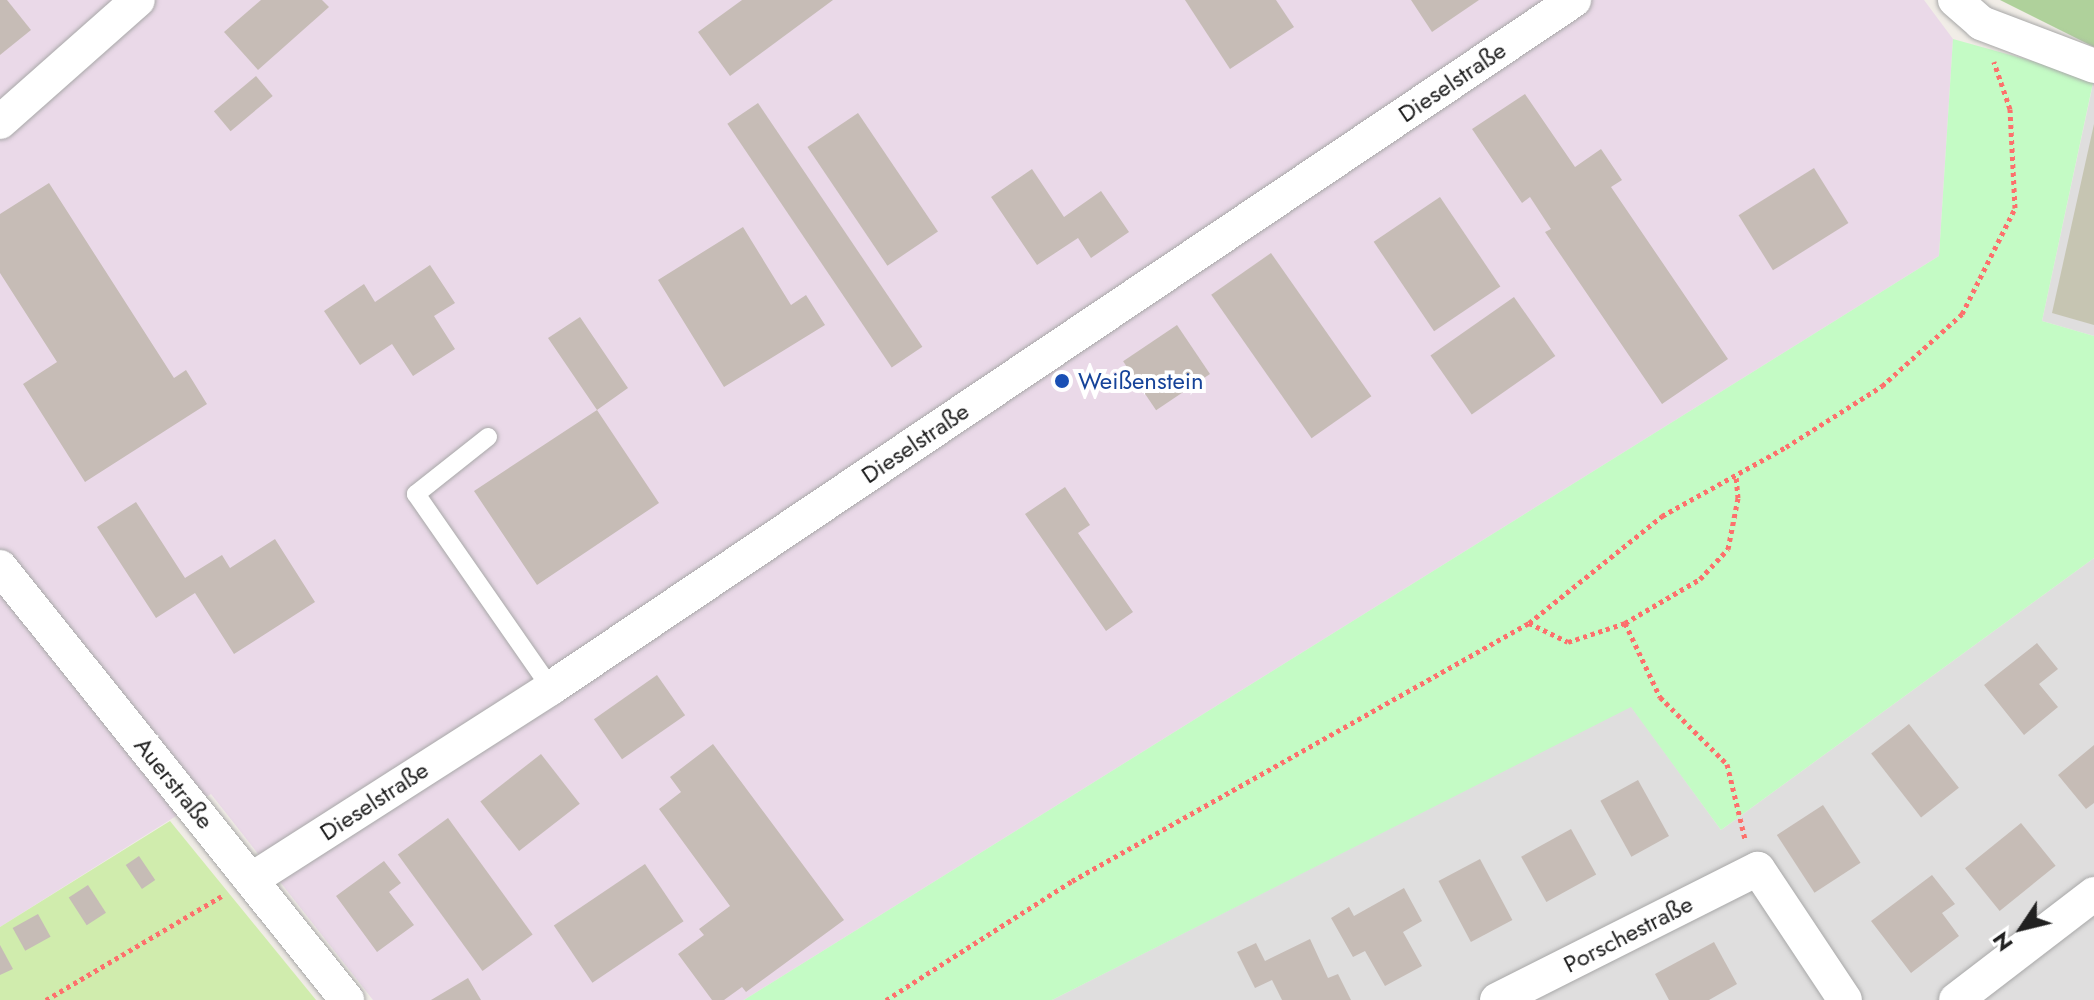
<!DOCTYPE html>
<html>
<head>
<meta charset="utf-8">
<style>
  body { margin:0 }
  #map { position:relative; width:2094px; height:1000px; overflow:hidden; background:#f1ede7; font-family:Jost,sans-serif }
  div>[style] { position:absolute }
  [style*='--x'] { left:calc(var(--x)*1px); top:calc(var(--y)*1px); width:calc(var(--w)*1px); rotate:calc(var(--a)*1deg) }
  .residential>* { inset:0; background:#dfdede }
  .industrial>* { inset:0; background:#ead9e8 }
  .construction>* { inset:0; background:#c6c5b2 }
  .grass>* { inset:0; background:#d0ecad }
  .forest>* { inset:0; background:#afd19b }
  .park>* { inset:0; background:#c4fbc5 }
  .building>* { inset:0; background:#c6bcb6; transform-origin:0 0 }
  .path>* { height:5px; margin-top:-2.5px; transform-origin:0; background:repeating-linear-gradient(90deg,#fd706c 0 4px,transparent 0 8px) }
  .roads { filter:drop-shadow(0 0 2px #a8a8a8) drop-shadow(0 0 2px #a8a8a8) }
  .service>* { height:18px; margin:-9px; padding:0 9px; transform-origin:9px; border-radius:9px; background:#fff }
  .minor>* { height:34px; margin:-17px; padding:0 17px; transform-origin:17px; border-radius:17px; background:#fff }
  .dots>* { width:22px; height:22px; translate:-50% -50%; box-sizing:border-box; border:4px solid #fff; border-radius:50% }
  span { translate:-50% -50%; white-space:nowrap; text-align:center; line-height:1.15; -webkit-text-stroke:8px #fff; paint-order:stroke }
  .street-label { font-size:24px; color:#212121 }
  .transit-label { font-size:24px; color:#164399 }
  .left { translate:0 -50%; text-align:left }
  .north { position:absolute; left:1982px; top:888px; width:80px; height:80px; -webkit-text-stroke:6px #fff; paint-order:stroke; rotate:235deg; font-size:22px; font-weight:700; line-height:32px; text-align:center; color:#212121 }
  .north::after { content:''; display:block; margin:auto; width:28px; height:36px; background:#212121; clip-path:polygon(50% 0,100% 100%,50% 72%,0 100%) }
</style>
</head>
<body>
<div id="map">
  <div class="residential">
    <div style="clip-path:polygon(2094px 79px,2094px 336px,2042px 321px)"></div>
    <div style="clip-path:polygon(2094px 558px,2094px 1000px,1052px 1000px,1631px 706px,1721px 830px)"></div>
  </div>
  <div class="industrial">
    <div style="clip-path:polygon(0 0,1924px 0,1953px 39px,1939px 256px,744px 1000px,373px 1000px,211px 794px,0 927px)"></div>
  </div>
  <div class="construction">
    <div style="clip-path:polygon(2094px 124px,2094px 325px,2052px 313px)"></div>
  </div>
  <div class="grass">
    <div style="clip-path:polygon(170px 821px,316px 1000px,0 1000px,0 927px)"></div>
  </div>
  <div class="forest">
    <div style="clip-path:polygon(2000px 0,2094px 0,2094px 47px)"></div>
  </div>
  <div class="park">
    <div style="clip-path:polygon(1953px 39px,2094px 78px,2042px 321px,2094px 336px,2094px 558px,1721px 830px,1631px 707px,1052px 1000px,744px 1000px,1939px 256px)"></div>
  </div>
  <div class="building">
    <div style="clip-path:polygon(0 0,7px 0,31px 30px,0 55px)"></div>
    <div style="clip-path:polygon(261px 0,322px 0,329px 7px,258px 70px,224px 32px)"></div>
    <div style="clip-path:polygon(742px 0,833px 0,730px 76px,698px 32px)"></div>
    <div style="clip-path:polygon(1185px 0,1276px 0,1294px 27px,1230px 69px)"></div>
    <div style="clip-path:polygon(1411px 0,1479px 0,1432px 32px)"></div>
    <div style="left:256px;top:76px;width:26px;height:55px;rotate:50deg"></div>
    <div style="clip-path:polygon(1525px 94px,1575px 167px,1601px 149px,1622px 180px,1611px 187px,1728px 359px,1662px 404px,1545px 232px,1551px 229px,1530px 197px,1522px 203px,1472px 129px)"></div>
    <div style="left:758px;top:103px;width:294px;height:37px;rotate:56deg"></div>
    <div style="left:858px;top:113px;width:143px;height:61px;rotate:56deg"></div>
    <div style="left:1814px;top:168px;width:65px;height:89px;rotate:58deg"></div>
    <div style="clip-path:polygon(1032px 169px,1064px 217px,1101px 191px,1129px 232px,1091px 258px,1078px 238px,1037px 265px,991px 197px)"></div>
    <div style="clip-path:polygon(49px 183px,174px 378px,186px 370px,207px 404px,85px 482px,23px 384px,57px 362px,0 273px,0 214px)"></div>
    <div style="left:1440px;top:197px;width:108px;height:80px;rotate:56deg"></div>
    <div style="clip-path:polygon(743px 227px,791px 305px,806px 295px,825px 325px,724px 387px,658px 280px)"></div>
    <div style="left:1271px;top:253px;width:175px;height:73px;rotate:55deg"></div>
    <div style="clip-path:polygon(430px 265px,455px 303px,434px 316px,455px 349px,413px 376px,392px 344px,360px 365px,324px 311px,364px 284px,375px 302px)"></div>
    <div style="left:1514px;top:297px;width:72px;height:102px;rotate:55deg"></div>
    <div style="clip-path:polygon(580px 317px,628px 388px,597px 410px,659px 503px,537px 585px,474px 491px,597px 410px,548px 338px)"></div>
    <div style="left:1177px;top:325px;width:59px;height:65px;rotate:56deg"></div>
    <div style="clip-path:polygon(1065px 487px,1090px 525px,1078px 533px,1133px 612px,1106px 631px,1025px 514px)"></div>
    <div style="clip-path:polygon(136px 502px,185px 578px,222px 555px,230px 568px,275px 539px,315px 602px,234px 654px,195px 593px,156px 618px,97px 527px)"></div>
    <div style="clip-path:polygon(2037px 643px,2058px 669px,2039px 684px,2058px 707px,2024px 735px,1984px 685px)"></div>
    <div style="left:657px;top:675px;width:49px;height:77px;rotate:55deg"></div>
    <div style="left:1909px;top:724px;width:81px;height:48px;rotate:52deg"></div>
    <div style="clip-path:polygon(713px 744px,844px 920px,746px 992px,742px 987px,724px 1000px,712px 1000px,678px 954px,704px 935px,699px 929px,730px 906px,659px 809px,681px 792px,670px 777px)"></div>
    <div style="clip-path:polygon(2094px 745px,2094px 803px,2086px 809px,2058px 775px)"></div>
    <div style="left:541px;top:754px;width:63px;height:77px;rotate:52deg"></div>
    <div style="left:1638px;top:780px;width:64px;height:43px;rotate:61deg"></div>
    <div style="left:1823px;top:805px;width:69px;height:55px;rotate:57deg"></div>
    <div style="left:448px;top:818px;width:144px;height:62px;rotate:54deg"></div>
    <div style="left:2021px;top:823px;width:55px;height:72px;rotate:51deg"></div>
    <div style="left:1571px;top:829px;width:52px;height:57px;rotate:61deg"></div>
    <div style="left:139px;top:856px;width:29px;height:16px;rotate:56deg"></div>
    <div style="left:1480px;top:859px;width:69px;height:47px;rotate:62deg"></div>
    <div style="clip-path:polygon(384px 861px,401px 883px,389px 892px,414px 925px,377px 952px,336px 896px)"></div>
    <div style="left:645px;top:864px;width:69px;height:110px;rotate:56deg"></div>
    <div style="clip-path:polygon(1932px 875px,1955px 904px,1942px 913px,1959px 936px,1911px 973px,1871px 921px)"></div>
    <div style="left:88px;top:885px;width:33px;height:23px;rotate:57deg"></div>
    <div style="clip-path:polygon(1404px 888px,1422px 921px,1403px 932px,1422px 966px,1385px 986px,1365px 951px,1353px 957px,1331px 918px,1349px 907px,1354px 916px)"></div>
    <div style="left:38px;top:914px;width:26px;height:29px;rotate:61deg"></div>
    <div style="clip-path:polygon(1310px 939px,1328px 978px,1338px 974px,1351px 1000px,1282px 1000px,1272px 980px,1255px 988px,1237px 952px,1256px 943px,1265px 961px)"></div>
    <div style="clip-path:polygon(1714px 942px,1737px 984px,1709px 1000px,1669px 1000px,1655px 974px)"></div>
    <div style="clip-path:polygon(0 945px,13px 969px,0 975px)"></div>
    <div style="clip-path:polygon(468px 978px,481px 1000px,431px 1000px)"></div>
  </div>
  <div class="path">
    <div style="--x:1529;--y:623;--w:43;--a:26"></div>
    <div style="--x:1568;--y:642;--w:60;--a:-18.4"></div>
    <div style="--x:1625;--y:623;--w:87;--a:-30.4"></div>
    <div style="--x:1700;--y:579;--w:41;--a:-47"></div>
    <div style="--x:1728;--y:549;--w:52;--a:-78.9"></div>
    <div style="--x:1738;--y:498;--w:23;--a:-95"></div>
    <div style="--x:1625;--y:623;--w:82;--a:64.7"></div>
    <div style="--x:1660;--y:697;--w:95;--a:45"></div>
    <div style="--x:1727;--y:764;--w:77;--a:76.5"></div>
    <div style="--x:46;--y:1000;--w:204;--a:-30.6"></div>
    <div style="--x:886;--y:1000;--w:221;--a:-32.6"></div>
    <div style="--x:1072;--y:881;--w:525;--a:-29.45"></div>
    <div style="--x:1529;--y:623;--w:171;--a:-38.8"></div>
    <div style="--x:1662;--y:516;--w:142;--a:-29.1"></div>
    <div style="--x:1786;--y:447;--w:114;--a:-32.4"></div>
    <div style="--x:1882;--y:386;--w:108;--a:-42"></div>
    <div style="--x:1962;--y:314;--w:119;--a:-63.4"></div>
    <div style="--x:2015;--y:208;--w:99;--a:-92.9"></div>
    <div style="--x:2010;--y:109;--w:50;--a:-108.8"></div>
  </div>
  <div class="roads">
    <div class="service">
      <div style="--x:488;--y:437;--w:92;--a:141.6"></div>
      <div style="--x:416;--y:494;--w:236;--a:55.2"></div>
    </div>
    <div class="minor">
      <div style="--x:1955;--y:0;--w:35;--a:41"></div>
      <div style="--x:1981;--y:23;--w:121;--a:20.8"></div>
      <div style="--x:0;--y:122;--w:184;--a:-41.5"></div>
      <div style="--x:0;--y:567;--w:555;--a:51.29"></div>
      <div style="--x:251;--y:880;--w:356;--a:-32.6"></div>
      <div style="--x:551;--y:688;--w:1233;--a:-33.92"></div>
      <div style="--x:1497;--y:1000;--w:292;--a:-26.7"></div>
      <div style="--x:1758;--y:869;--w:157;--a:56.4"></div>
      <div style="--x:1956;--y:1000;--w:174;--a:-37.5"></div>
    </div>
  </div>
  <div class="dots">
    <div style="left:1062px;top:381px;background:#1a4fb4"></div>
  </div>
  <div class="street-label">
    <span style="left:1452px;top:82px;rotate:-34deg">Dieselstraße</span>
    <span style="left:915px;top:443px;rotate:-34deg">Dieselstraße</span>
    <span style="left:174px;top:783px;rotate:51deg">Auerstraße</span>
    <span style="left:374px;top:801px;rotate:-33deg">Dieselstraße</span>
    <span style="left:1628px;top:934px;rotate:-27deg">Porschestraße</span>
  </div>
  <div class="transit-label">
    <span class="left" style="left:1078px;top:381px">Weißenstein</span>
  </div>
  <div class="north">N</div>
</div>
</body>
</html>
